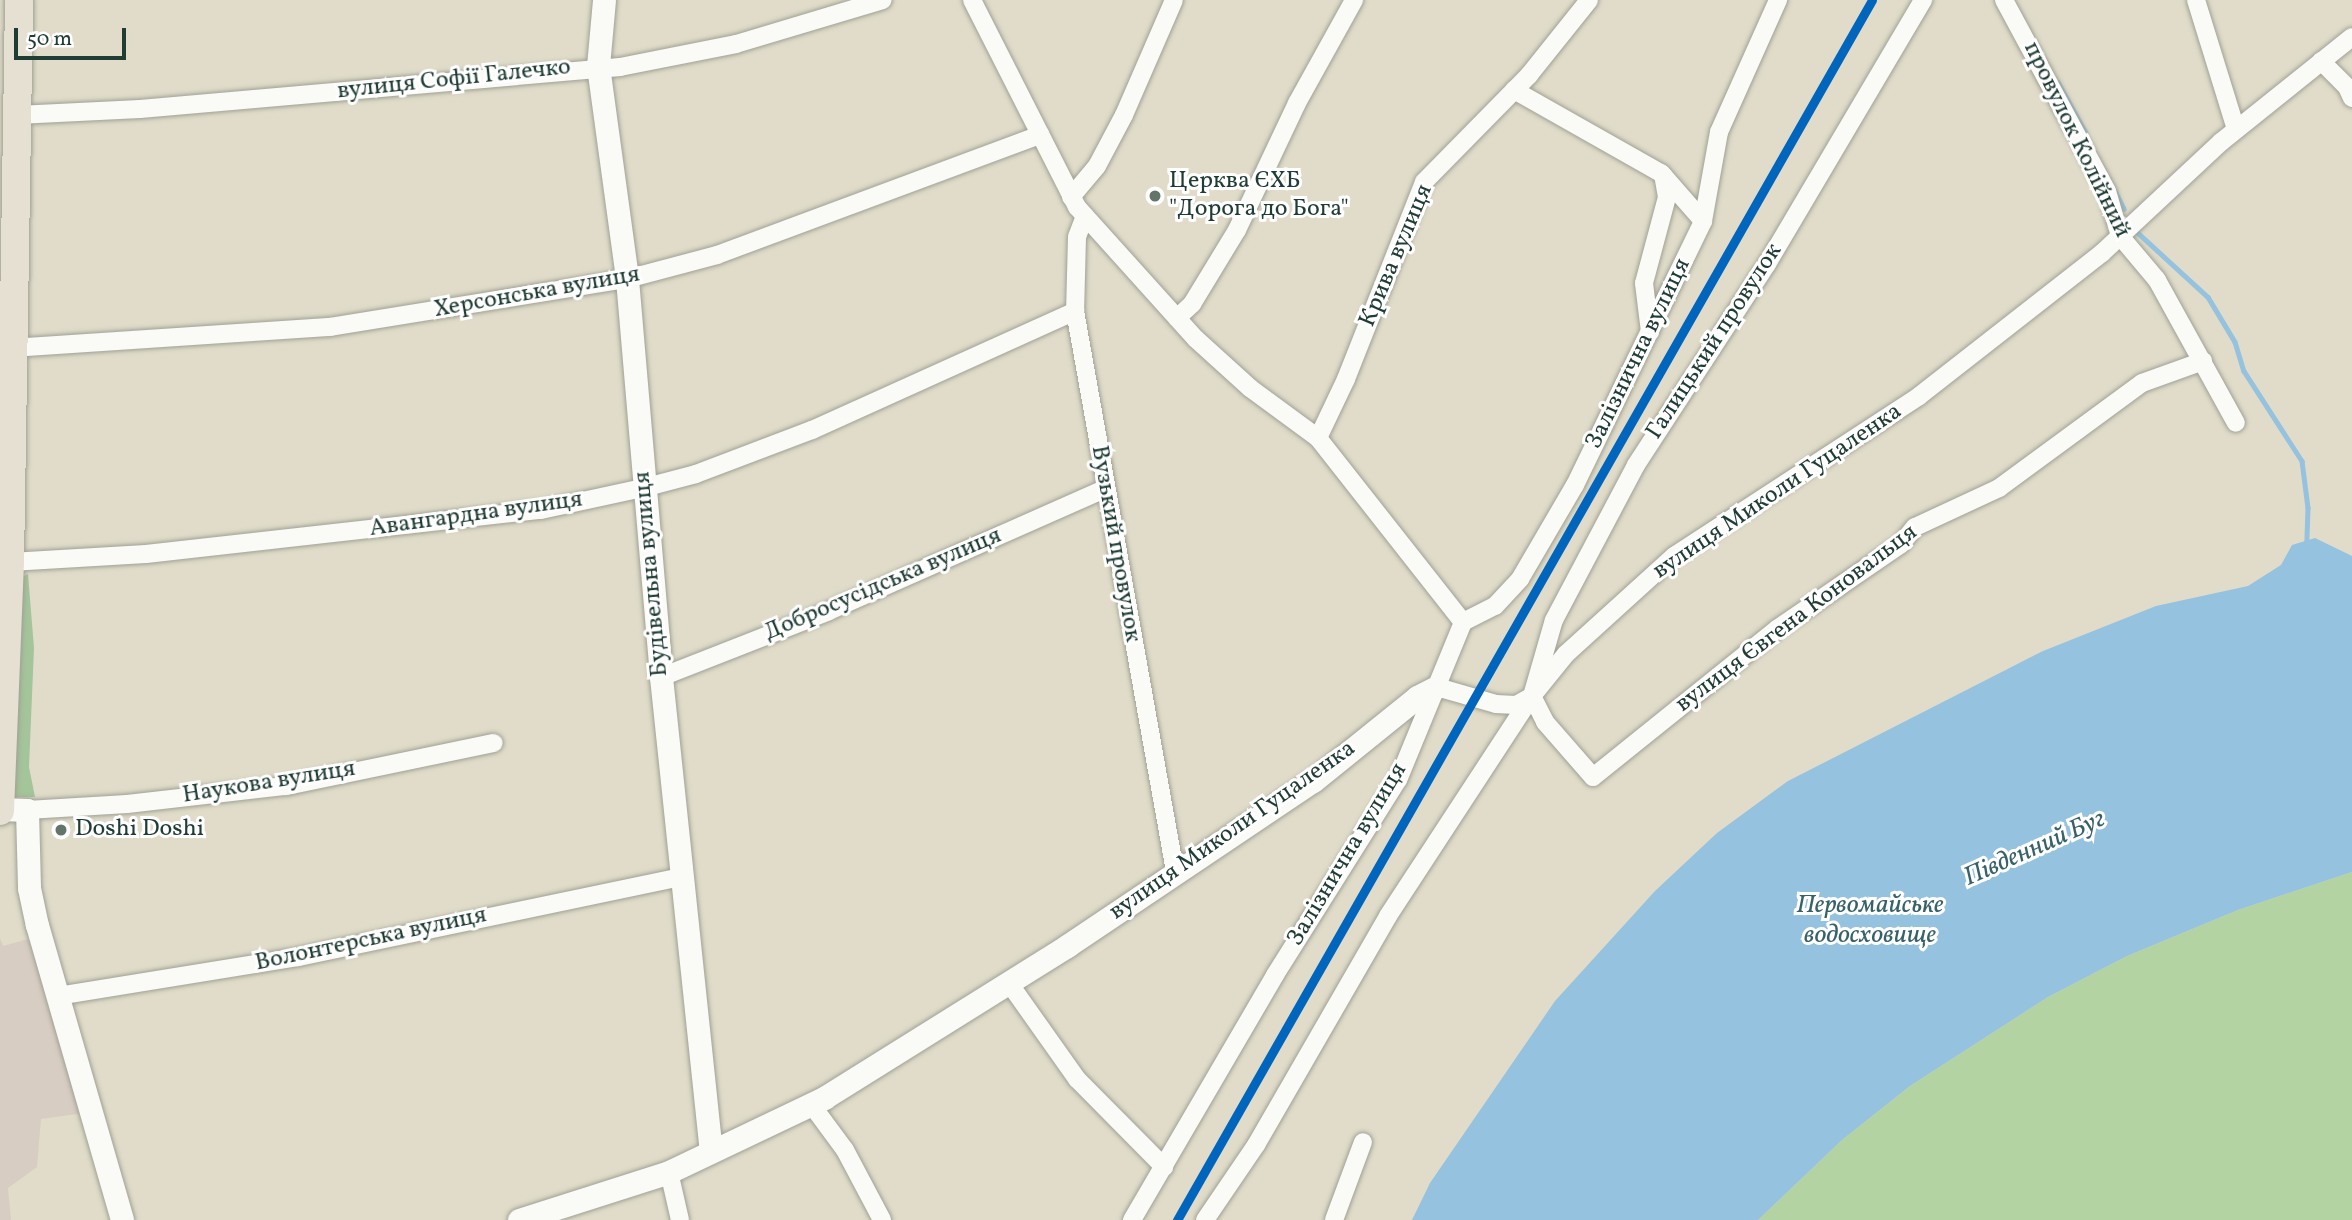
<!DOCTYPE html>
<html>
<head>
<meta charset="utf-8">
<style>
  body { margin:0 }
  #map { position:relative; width:2352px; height:1220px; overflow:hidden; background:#e0dcc9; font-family:Vollkorn,serif }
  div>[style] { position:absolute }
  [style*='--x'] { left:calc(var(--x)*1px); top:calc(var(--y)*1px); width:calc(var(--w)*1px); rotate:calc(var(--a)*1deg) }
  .industrial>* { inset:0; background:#d8cdc2 }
  .green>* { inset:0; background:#b3d4a2 }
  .forest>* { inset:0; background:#a4c499 }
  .water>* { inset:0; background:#94c2df }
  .stream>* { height:4.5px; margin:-2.25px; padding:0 2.25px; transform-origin:2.25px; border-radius:2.25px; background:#94c2df }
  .roads { filter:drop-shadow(0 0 2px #a0a195) drop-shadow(0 0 2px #a0a195) }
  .minor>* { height:18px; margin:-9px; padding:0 9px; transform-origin:9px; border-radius:9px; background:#fafaf7 }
  .tertiary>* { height:23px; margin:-11.5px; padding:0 11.5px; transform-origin:11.5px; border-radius:11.5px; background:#fafaf7 }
  .primary>* { height:28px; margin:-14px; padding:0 14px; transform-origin:14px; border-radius:14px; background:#e6e0d3 }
  .rail>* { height:7px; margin-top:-3.5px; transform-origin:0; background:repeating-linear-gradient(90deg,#fff 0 13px,#b1b4b0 0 26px); box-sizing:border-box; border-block:2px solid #b1b4b0 }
  .rail-1>* { height:9px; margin:-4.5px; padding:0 4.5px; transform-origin:4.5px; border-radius:4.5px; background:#0065bd }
  .dots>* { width:19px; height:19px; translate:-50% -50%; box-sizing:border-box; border:4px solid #fff; border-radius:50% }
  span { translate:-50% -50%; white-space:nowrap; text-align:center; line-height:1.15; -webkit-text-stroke:6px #fff; paint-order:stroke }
  .street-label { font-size:24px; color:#1f3d34 }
  .poi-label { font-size:24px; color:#1f3d34 }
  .left { translate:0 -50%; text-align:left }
  .water-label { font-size:26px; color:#38626a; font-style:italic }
  .scale { position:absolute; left:14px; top:28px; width:112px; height:32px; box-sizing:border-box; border:4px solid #1f3d34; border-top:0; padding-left:9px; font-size:21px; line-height:24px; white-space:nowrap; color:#1f3d34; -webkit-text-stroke:5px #fff; paint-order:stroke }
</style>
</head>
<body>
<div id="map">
  <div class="industrial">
    <div style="clip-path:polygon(0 938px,3px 946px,28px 939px,31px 944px,84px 1113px,41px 1119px,37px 1167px,8px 1188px,11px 1220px,0 1220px)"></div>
  </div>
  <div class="green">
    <div style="clip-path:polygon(2352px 872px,2352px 1220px,1758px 1220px,1842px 1140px,1910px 1086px,2048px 997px,2127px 956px,2238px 910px)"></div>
  </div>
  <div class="forest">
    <div style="clip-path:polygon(28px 574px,34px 648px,29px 767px,35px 797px,14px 797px,19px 579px)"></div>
  </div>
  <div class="water">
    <div style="clip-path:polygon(2315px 538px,2352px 556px,2352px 872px,2238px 910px,2127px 956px,2048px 997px,1910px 1086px,1842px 1140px,1758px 1220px,1412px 1220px,1430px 1183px,1555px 1001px,1655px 891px,1717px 833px,1788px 781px,2043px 651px,2156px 606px,2248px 586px,2281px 565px,2292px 545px)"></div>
  </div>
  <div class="stream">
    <div style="--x:2058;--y:82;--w:58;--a:61.2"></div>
    <div style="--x:2115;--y:191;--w:20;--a:63"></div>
    <div style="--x:2137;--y:232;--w:96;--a:42.5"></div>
    <div style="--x:2208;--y:297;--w:52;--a:59"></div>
    <div style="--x:2235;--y:342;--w:30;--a:73"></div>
    <div style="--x:2244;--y:371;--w:107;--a:57.2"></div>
    <div style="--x:2302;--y:461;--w:47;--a:82.7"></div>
    <div style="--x:2308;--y:508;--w:37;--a:92"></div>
  </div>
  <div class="roads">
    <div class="minor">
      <div style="--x:972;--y:0;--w:232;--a:63.1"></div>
      <div style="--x:1077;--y:207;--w:178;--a:48"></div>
      <div style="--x:1196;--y:339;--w:73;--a:42.2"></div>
      <div style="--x:1250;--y:388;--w:84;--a:36.3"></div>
      <div style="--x:1318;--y:438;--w:234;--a:51.8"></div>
      <div style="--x:2004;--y:0;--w:217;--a:61.7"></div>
      <div style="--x:2107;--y:191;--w:47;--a:73.9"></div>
      <div style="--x:2120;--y:236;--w:57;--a:49.9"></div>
      <div style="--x:2157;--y:280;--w:163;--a:61.1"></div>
      <div style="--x:2196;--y:0;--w:135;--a:72.8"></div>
      <div style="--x:2321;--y:61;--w:37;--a:45"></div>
      <div style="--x:2347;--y:87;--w:12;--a:66"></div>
      <div style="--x:1514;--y:90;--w:169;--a:29.5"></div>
      <div style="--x:1661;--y:173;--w:64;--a:48.8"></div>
      <div style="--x:17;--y:115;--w:123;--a:-2.8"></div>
      <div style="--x:140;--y:109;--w:482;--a:-5"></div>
      <div style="--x:620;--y:67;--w:118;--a:-11.2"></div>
      <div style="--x:736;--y:44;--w:153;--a:-16.7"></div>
      <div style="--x:1071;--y:197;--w:40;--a:-50"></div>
      <div style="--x:1097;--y:166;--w:58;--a:-62.1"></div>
      <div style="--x:1124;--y:115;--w:125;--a:-66.5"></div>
      <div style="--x:1085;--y:216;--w:22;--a:111"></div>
      <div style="--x:1077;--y:237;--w:74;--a:91.5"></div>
      <div style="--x:1075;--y:311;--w:569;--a:79.88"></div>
      <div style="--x:1177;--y:318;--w:21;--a:-43"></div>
      <div style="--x:1192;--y:304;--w:87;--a:-58.7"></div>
      <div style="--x:1237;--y:230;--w:140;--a:-64.7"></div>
      <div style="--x:1297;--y:103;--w:118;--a:-61"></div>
      <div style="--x:1650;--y:332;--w:49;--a:-97"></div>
      <div style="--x:1644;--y:283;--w:89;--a:-75"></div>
      <div style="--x:1667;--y:197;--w:22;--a:-100"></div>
      <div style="--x:13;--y:348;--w:318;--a:-3.8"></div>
      <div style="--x:330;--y:327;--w:301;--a:-9.2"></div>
      <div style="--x:627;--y:279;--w:93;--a:-14.9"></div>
      <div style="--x:717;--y:255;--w:345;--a:-20.4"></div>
      <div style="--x:1318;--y:438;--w:65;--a:-64.6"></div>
      <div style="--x:1346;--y:379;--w:212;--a:-68.4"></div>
      <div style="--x:1424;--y:182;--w:150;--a:-45.5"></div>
      <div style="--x:1529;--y:75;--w:96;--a:-51.3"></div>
      <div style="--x:10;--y:562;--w:136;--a:-3.4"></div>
      <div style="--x:146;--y:554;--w:397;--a:-6.4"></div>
      <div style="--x:541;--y:510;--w:104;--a:-12.2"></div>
      <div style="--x:643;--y:488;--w:55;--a:-14.8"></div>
      <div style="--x:696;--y:474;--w:124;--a:-20.8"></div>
      <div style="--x:812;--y:430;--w:289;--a:-24.3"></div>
      <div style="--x:661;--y:677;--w:180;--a:-21.4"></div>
      <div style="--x:829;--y:611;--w:301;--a:-23.9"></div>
      <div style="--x:1437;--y:687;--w:61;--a:16.1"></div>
      <div style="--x:1496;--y:704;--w:20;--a:3"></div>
      <div style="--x:1516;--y:705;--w:18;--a:-29"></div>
      <div style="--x:1532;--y:696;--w:54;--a:-51"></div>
      <div style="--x:1566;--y:654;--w:146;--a:-42.2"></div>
      <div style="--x:1674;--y:556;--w:293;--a:-33.1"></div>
      <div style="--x:1919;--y:396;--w:232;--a:-38"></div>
      <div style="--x:2102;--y:253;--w:163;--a:-43"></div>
      <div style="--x:2221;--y:142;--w:168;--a:-38.7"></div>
      <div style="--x:1532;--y:696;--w:29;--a:63"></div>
      <div style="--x:1545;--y:722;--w:73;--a:48.9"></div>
      <div style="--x:1593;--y:777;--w:236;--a:-38.8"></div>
      <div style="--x:1777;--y:629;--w:150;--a:-34.4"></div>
      <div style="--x:1901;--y:544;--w:22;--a:-51"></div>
      <div style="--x:1915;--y:527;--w:93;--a:-24.9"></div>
      <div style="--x:1999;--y:488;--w:177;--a:-36.3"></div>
      <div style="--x:2142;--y:383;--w:65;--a:-19.8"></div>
      <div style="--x:27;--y:810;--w:100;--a:-3.4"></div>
      <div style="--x:127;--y:804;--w:160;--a:-6.5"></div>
      <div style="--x:286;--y:786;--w:212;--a:-11.7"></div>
      <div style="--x:1009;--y:983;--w:118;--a:54.7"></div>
      <div style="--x:1077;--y:1079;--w:124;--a:45.3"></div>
      <div style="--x:58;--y:996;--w:243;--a:-9.2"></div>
      <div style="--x:298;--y:957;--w:392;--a:-11.8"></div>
      <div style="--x:811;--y:1104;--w:57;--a:53.5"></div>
      <div style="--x:845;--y:1150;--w:79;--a:62.1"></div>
      <div style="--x:669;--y:1172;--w:49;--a:77.1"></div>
      <div style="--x:1132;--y:1220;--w:284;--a:-59.7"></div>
      <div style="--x:1275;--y:975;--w:231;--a:-57.8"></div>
      <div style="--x:1398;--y:780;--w:171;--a:-67.6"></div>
      <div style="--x:1463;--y:622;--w:36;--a:-27"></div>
      <div style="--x:1495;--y:606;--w:37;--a:-47"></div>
      <div style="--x:1520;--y:579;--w:109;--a:-59.7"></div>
      <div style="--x:1575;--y:485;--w:293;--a:-64.1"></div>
      <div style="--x:1703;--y:221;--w:90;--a:-79.8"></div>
      <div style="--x:1719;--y:132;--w:145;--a:-65.9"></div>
      <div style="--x:1205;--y:1220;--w:91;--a:-55.8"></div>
      <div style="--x:1256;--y:1145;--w:264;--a:-60"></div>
      <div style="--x:1388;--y:916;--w:263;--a:-56.8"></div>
      <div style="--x:1532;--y:696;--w:79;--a:-73.9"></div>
      <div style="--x:1554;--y:620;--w:175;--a:-62.1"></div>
      <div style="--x:1636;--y:465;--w:240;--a:-56.9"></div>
      <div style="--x:1767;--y:264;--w:307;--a:-59.4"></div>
      <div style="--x:1334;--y:1220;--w:83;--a:-69.6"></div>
    </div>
    <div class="tertiary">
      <div style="--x:604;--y:0;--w:66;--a:95.2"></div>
      <div style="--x:598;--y:66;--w:215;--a:82.2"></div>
      <div style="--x:627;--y:279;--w:399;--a:85.1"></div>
      <div style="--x:661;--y:677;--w:475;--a:84"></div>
      <div style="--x:0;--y:809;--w:27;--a:2"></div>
      <div style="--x:27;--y:810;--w:78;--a:88.5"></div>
      <div style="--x:29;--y:888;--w:38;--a:78"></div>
      <div style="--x:37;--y:925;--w:307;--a:73.9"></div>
      <div style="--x:519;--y:1220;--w:157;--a:-17.7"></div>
      <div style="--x:669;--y:1172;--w:172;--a:-25.5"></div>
      <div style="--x:824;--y:1098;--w:287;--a:-32"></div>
      <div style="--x:1067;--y:946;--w:296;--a:-33.9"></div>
      <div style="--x:1313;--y:781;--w:134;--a:-38.9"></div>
      <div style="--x:1417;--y:697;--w:22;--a:-27"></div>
    </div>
    <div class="primary">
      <div style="--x:0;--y:811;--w:249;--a:-87.7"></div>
      <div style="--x:10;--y:562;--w:562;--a:-89.08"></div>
    </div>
  </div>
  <div class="rail">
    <div style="--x:1177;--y:1220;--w:1404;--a:-60.33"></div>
  </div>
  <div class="rail-1">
    <div style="--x:1177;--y:1220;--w:1404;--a:-60.33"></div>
  </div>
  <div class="dots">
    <div style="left:1155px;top:196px;background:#637568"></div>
    <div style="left:61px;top:830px;background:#637568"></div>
  </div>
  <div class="street-label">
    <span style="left:454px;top:80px;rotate:-6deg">вулиця Софії Галечко</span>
    <span style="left:2076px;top:140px;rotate:64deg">провулок Колійний</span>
    <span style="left:1397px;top:256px;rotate:-67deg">Крива вулиця</span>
    <span style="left:537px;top:293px;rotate:-10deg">Херсонська вулиця</span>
    <span style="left:1715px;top:342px;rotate:-57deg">Галицький провулок</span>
    <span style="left:1639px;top:354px;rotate:-64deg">Залізнична вулиця</span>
    <span style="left:1778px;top:492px;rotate:-34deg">вулиця Миколи Гуцаленка</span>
    <span style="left:476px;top:515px;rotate:-8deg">Авангардна вулиця</span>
    <span style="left:1115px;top:544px;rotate:80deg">Вузький провулок</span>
    <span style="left:652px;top:574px;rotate:-95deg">Будівельна вулиця</span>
    <span style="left:883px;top:585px;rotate:-23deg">Добросусідська вулиця</span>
    <span style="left:1797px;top:619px;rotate:-37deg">вулиця Євгена Коновальця</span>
    <span style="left:269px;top:783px;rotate:-9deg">Наукова вулиця</span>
    <span style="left:1233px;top:831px;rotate:-35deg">вулиця Миколи Гуцаленка</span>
    <span style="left:1348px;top:855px;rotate:-59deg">Залізнична вулиця</span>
    <span style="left:371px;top:940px;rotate:-12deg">Волонтерська вулиця</span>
  </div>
  <div class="poi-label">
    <span class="left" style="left:1169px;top:196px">Церква ЄХБ<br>"Дорога до Бога"</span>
    <span class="left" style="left:75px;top:830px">Doshi Doshi</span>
  </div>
  <div class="water-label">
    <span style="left:2035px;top:849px;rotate:-24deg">Південний Буг</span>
    <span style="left:1870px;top:921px">Первомайське<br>водосховище</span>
  </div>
  <div class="scale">50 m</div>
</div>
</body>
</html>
